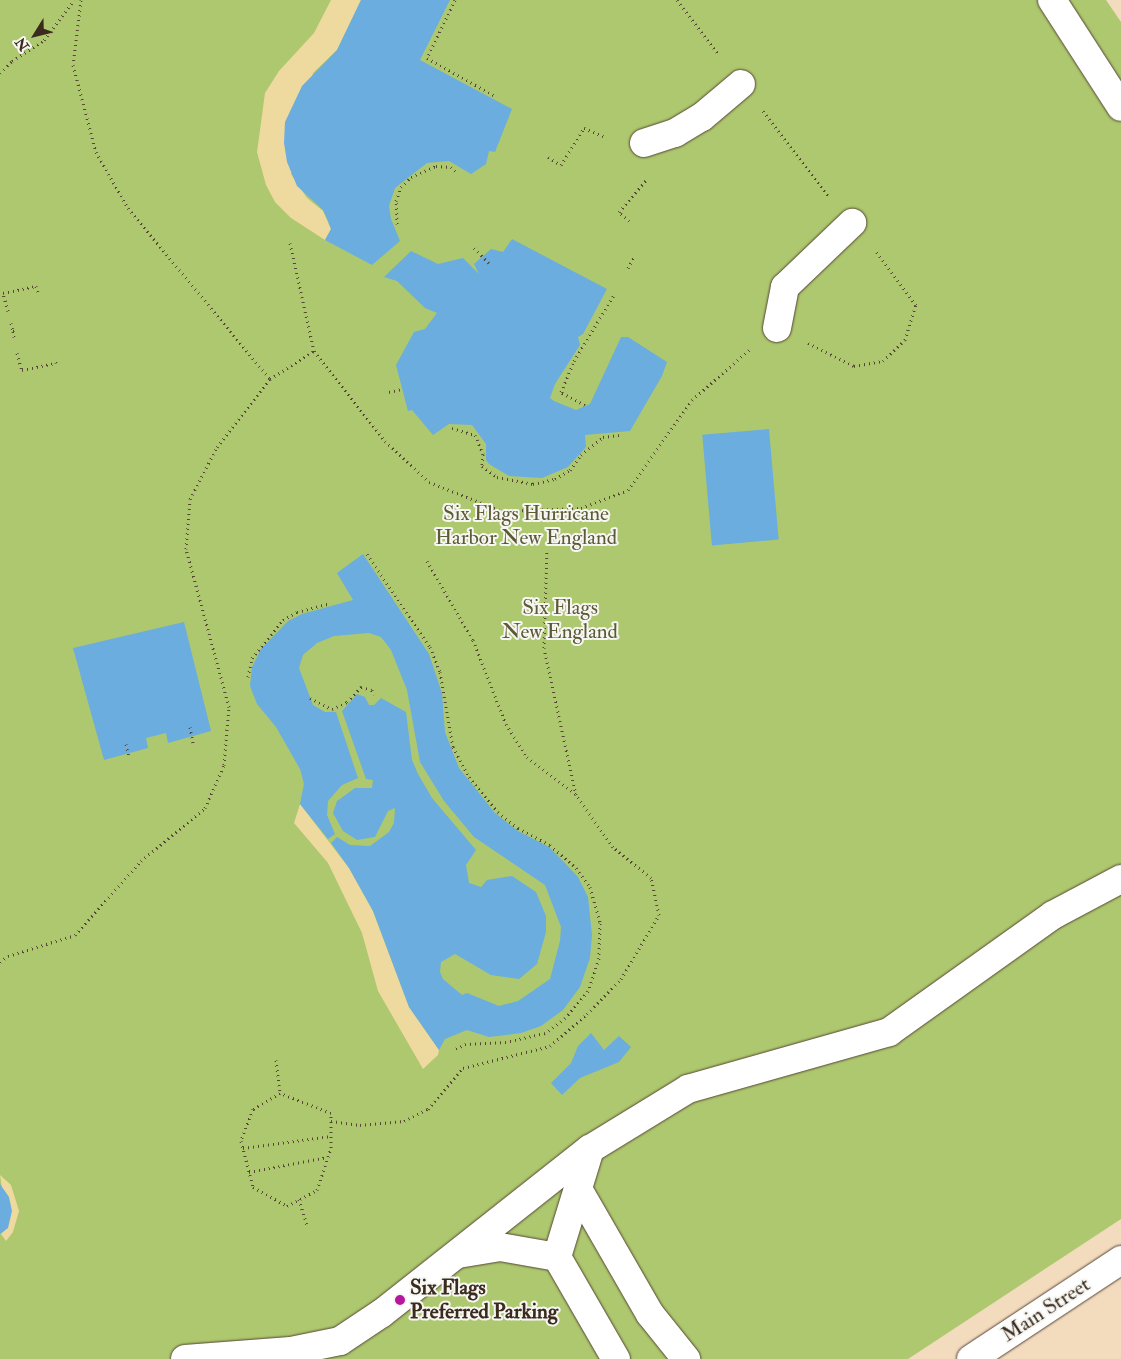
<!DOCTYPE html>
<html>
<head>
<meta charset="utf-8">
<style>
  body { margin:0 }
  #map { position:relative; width:1121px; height:1359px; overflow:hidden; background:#f3dbbe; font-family:"IM FELL Double Pica",serif }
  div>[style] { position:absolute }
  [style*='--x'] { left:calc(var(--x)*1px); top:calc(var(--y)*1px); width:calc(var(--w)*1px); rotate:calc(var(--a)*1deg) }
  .green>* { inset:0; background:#adc86e }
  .sand>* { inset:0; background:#eeda9e }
  .water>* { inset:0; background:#6baddf; transform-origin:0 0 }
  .path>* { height:3px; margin-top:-1.5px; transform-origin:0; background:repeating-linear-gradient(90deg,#574536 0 1px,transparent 0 5px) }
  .roads { filter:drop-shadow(0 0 1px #574536) drop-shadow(0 0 1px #574536) }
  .minor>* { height:28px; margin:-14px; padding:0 14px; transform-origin:14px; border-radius:14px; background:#fff }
  .major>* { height:28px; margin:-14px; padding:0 14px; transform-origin:14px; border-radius:14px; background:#fff }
  .dots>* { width:14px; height:14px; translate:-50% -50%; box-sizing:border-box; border:2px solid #f6f6f2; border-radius:50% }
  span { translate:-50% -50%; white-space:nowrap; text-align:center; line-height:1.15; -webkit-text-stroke:4px #f6f6f2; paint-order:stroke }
  .park-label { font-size:21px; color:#5d5936 }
  .poi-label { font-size:21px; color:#3b2a1e; font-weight:700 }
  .left { translate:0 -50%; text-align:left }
  .street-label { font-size:21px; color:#3b2a1e }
  .north { position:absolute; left:10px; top:10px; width:50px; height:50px; -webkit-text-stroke:4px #f6f6f2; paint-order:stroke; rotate:234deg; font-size:14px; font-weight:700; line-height:20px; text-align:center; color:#3b2a1e }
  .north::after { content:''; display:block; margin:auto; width:18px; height:22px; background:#3b2a1e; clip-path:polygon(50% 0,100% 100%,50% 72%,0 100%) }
</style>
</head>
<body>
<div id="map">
  <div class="green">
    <div style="clip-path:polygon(0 0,1106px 0,1121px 22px,1121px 1219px,908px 1359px,0 1359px)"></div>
  </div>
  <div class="sand">
    <div style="clip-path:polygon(331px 0,361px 0,337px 50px,313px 73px,291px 174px,307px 198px,323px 211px,331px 229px,325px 240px,291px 218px,275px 202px,266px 185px,257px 152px,265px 93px,279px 71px,314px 33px)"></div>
    <div style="clip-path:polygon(300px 804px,349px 868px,373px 911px,409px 1007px,439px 1050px,438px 1055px,423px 1069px,378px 991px,362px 933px,328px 863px,294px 823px)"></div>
    <div style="clip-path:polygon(0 1175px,11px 1185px,19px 1211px,13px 1232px,6px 1241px,1px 1234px,8px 1227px)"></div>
  </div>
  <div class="water">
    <div style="clip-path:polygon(361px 0,450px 0,420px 60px,512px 109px,495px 152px,489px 151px,486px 164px,471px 174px,449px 161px,427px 163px,395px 188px,389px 206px,391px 219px,400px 241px,372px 265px,325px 240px,331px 229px,328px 221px,323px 210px,297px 186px,287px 162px,284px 143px,285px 122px,302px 86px,337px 50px)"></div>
    <div style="clip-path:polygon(512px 239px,607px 289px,583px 334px,578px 337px,580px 345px,555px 384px,550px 398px,554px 401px,576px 410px,590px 404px,621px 337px,628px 337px,667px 362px,662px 376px,630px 431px,585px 435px,586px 447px,568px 467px,542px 478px,509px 476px,489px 464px,486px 460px,486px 444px,472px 425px,449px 424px,433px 435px,412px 410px,408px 411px,396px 365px,414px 332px,425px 329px,437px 313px,425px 308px,397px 281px,384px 277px,411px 251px,438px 264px,463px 258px,479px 274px,474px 264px,491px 249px,503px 252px)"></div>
    <div style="left:769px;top:429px;width:111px;height:67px;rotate:85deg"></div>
    <div style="clip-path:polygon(363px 554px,429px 654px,442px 693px,445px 732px,459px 768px,495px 813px,518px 831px,549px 847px,563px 861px,578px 877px,588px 897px,592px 935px,590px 958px,580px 987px,563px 1010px,541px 1026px,521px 1033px,489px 1037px,467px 1030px,445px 1039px,439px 1050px,409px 1007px,373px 911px,349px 868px,331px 843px,337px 837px,350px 845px,370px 846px,389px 832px,394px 823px,395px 808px,388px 811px,375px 837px,357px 840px,343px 831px,333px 813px,337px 801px,355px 788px,372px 788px,373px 780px,366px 779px,342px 711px,357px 694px,365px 697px,369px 705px,374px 705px,381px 698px,406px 712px,412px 760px,418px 774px,432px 798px,476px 850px,466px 865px,469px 883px,481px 887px,487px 880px,512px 876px,536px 892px,546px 916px,546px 932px,537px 964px,519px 979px,491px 975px,455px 954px,441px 962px,440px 972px,443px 979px,462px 995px,467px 993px,499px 1006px,518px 1001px,550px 979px,560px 941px,561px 927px,545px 885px,474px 837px,444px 801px,420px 762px,407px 690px,391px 650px,381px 637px,369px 633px,334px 636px,317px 643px,303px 655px,299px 668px,313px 705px,325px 712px,336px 712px,358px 778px,342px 785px,328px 801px,327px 815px,335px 834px,328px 839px,300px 804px,304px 784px,300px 769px,276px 727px,257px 704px,250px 686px,252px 667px,261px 649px,288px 621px,302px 614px,353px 600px,337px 573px)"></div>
    <div style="clip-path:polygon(184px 622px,211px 731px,168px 743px,166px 733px,146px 738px,148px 748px,104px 760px,73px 648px)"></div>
    <div style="clip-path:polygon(591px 1033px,604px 1050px,619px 1036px,631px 1047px,619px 1062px,580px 1078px,562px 1095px,551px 1083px,571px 1063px,578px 1046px)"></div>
    <div style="clip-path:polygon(0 1184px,9px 1197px,12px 1211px,8px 1228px,0 1234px)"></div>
  </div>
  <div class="path">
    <div style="--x:81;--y:0;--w:65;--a:97"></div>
    <div style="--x:73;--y:65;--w:90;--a:75.2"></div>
    <div style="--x:96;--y:152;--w:64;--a:60.3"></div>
    <div style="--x:128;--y:208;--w:222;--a:50.3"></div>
    <div style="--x:455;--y:0;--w:64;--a:115.8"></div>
    <div style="--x:427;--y:58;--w:78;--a:29.2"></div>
    <div style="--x:677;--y:0;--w:69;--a:52.6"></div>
    <div style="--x:0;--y:73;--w:17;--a:-45"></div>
    <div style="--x:12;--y:61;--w:38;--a:-33"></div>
    <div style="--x:44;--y:40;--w:50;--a:-53.1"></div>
    <div style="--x:763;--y:111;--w:108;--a:52.5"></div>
    <div style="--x:548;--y:157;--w:15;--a:32"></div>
    <div style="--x:561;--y:165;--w:44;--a:-58.1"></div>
    <div style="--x:584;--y:128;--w:21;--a:23"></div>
    <div style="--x:629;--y:221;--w:13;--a:-138"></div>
    <div style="--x:619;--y:212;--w:43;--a:-49.7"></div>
    <div style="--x:397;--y:224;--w:23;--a:-92"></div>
    <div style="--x:396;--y:201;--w:15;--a:-70"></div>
    <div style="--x:401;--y:187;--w:14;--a:-45"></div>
    <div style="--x:411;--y:177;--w:27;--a:-24"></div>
    <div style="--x:436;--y:166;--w:15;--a:4"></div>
    <div style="--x:451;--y:167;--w:7;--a:45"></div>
    <div style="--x:290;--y:243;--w:111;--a:77.5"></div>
    <div style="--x:314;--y:351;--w:115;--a:51.7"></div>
    <div style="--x:385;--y:441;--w:60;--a:43"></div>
    <div style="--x:429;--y:482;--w:79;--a:21.7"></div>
    <div style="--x:502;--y:511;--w:79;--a:-2.2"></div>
    <div style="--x:581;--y:508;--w:50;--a:-21"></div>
    <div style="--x:628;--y:490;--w:110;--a:-54.6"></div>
    <div style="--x:692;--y:400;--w:77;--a:-41.3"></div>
    <div style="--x:474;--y:248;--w:21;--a:45"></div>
    <div style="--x:628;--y:268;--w:13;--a:-61"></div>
    <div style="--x:8;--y:311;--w:19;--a:-106"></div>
    <div style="--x:3;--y:293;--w:34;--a:-12"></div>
    <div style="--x:36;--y:286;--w:6;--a:72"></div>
    <div style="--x:11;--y:323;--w:8;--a:76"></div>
    <div style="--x:14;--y:337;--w:6;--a:-99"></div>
    <div style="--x:13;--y:331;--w:5;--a:-11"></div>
    <div style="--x:808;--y:343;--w:51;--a:26.6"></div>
    <div style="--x:854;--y:366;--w:29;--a:-10"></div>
    <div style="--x:883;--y:361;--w:30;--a:-44"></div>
    <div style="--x:905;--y:340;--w:37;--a:-73"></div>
    <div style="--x:916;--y:305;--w:67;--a:-126.5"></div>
    <div style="--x:17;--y:353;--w:18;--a:74"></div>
    <div style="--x:22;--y:370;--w:35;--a:-12"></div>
    <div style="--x:56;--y:363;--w:4;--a:-104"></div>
    <div style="--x:389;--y:392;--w:13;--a:-13"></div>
    <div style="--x:585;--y:405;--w:27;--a:-152"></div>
    <div style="--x:561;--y:392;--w:34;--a:-67"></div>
    <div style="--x:574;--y:361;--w:77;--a:-58.8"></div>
    <div style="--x:452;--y:428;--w:24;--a:17"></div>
    <div style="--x:475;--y:435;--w:21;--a:67"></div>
    <div style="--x:483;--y:454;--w:12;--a:95"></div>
    <div style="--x:482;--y:466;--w:19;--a:36"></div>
    <div style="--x:497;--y:477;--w:37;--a:11"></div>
    <div style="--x:533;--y:484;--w:23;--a:-13"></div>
    <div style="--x:555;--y:479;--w:17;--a:-31"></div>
    <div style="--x:570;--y:470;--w:19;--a:-54"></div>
    <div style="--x:581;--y:455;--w:28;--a:-39"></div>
    <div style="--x:603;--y:437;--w:16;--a:-7"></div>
    <div style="--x:367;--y:554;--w:112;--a:55.9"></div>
    <div style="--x:430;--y:647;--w:27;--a:68"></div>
    <div style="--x:440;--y:672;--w:76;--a:80.2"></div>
    <div style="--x:453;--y:747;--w:34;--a:62"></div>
    <div style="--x:469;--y:777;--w:45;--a:50.4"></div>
    <div style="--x:498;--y:812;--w:26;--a:39"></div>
    <div style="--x:518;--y:828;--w:36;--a:28"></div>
    <div style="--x:550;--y:845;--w:35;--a:41"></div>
    <div style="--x:576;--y:868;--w:24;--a:54"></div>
    <div style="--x:590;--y:887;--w:37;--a:74"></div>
    <div style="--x:600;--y:923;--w:35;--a:92"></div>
    <div style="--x:599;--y:958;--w:35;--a:108"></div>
    <div style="--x:588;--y:991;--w:35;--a:130"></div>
    <div style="--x:565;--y:1018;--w:25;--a:143"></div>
    <div style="--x:545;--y:1033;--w:40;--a:167"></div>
    <div style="--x:506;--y:1042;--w:40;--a:177.1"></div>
    <div style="--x:466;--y:1044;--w:14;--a:155"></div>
    <div style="--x:427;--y:561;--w:91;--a:59.8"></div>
    <div style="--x:473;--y:640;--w:90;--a:68.6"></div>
    <div style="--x:506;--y:724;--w:39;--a:58"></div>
    <div style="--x:527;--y:757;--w:61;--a:37.1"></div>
    <div style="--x:248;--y:677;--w:19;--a:-78"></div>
    <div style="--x:252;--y:658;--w:49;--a:-50.8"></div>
    <div style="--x:283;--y:620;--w:16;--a:-30"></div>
    <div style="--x:297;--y:612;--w:35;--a:-15"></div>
    <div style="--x:310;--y:698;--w:25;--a:27"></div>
    <div style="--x:332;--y:709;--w:17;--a:-25"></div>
    <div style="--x:347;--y:702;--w:21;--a:-47"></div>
    <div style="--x:361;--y:687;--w:11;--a:15"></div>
    <div style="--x:372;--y:690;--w:5;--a:68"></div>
    <div style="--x:190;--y:727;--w:16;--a:79"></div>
    <div style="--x:126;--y:744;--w:13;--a:77"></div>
    <div style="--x:0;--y:962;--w:10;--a:-37"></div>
    <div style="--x:8;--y:956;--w:70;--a:-17.4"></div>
    <div style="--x:75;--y:935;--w:99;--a:-48.3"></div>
    <div style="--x:141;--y:861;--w:83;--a:-39.6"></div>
    <div style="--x:205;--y:808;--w:47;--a:-66.2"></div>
    <div style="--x:224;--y:765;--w:58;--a:-85.1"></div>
    <div style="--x:229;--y:707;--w:164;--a:-105.2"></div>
    <div style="--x:186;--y:549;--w:50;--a:-85.4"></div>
    <div style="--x:190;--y:499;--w:59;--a:-62.6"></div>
    <div style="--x:217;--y:447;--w:86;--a:-52.1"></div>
    <div style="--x:270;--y:379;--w:52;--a:-32.5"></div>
    <div style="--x:276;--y:1060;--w:33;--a:83"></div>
    <div style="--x:280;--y:1093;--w:31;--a:149"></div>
    <div style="--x:253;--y:1109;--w:34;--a:111"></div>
    <div style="--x:241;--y:1141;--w:48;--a:75.4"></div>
    <div style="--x:253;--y:1187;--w:39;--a:29"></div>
    <div style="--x:287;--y:1206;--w:34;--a:-28"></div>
    <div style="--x:317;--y:1190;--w:44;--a:-71.6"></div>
    <div style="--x:331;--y:1148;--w:35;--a:-90"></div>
    <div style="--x:331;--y:1113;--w:55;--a:-158.6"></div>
    <div style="--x:331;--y:1121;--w:29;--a:8"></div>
    <div style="--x:360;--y:1125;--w:44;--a:-5.2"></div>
    <div style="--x:404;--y:1121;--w:27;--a:-27"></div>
    <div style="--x:428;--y:1109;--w:54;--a:-49.5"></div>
    <div style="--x:463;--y:1068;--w:90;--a:-14.2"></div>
    <div style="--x:550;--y:1046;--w:49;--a:-40.9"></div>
    <div style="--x:587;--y:1014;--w:49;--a:-45.8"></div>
    <div style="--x:621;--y:979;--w:74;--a:-59.3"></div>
    <div style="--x:659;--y:915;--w:38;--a:-102"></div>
    <div style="--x:651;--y:878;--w:49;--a:-140.8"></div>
    <div style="--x:613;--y:847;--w:64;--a:-125.4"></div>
    <div style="--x:576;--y:795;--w:150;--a:-102.3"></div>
    <div style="--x:544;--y:648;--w:99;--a:-88.3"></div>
    <div style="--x:243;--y:1148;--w:89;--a:-7.8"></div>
    <div style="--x:249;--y:1172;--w:80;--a:-10.8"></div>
    <div style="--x:299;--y:1199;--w:28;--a:73"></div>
  </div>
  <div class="roads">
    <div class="minor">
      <div style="--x:1052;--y:0;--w:127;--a:57.2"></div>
      <div style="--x:644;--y:143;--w:33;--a:-18"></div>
      <div style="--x:675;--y:133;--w:31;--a:-31"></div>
      <div style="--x:702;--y:117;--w:51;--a:-40.2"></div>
      <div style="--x:777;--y:328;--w:42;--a:-79"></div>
      <div style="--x:785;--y:287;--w:93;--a:-43.7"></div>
      <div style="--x:578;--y:1189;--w:144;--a:60.1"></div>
      <div style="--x:650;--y:1314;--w:58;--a:51.3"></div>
      <div style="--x:458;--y:1254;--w:43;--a:-9.5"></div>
      <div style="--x:500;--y:1247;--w:58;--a:10"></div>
      <div style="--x:557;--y:1257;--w:118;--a:60"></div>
      <div style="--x:557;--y:1257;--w:113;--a:-73"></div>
      <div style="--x:590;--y:1149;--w:115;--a:-31.5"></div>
      <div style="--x:688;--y:1089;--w:209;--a:-15.8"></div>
      <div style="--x:889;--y:1032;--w:201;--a:-35.5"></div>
      <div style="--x:1053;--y:915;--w:77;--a:-27.9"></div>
      <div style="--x:185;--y:1359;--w:106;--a:-4.3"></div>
      <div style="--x:291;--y:1351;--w:50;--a:-11.5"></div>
      <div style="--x:340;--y:1341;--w:50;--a:-33.7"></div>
      <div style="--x:382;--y:1313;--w:265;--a:-38.3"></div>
    </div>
    <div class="major">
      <div style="--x:971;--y:1359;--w:180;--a:-33.4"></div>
    </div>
  </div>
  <div class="dots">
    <div style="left:400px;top:1300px;background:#b5179e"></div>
  </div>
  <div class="park-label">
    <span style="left:526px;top:526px">Six Flags Hurricane<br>Harbor New England</span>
    <span style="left:560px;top:620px">Six Flags<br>New England</span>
  </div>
  <div class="poi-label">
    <span class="left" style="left:410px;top:1300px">Six Flags<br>Preferred Parking</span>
  </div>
  <div class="street-label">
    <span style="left:1046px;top:1310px;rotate:-33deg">Main Street</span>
  </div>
  <div class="north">N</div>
</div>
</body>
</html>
